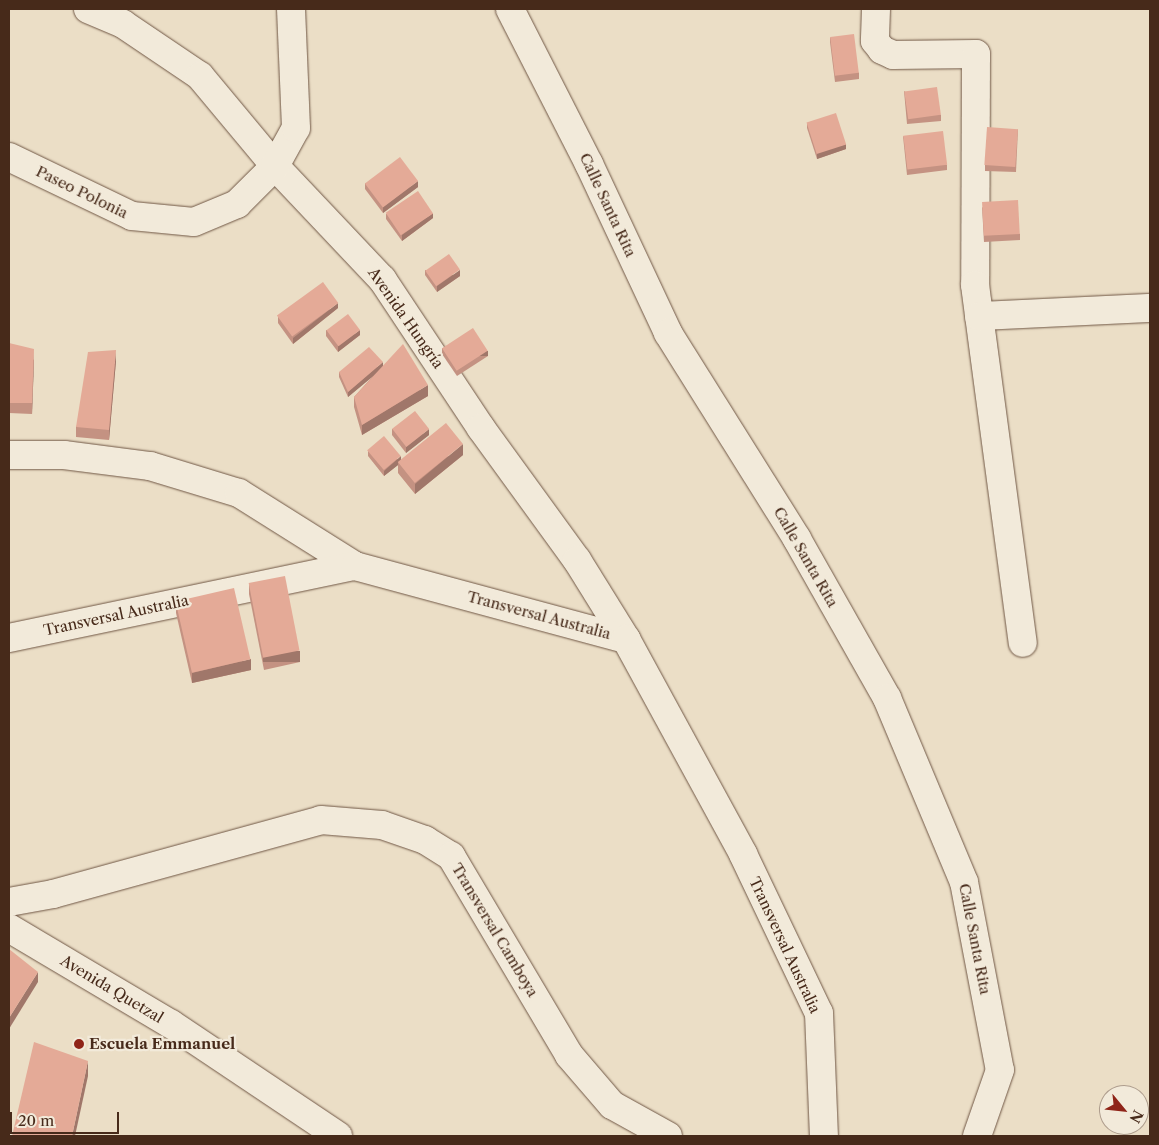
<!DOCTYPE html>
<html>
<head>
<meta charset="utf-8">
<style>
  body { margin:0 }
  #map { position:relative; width:1159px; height:1145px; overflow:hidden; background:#ebdec6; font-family:"Libre Caslon Text",serif }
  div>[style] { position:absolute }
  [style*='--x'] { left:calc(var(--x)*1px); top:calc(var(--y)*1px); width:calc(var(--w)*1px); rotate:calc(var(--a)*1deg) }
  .roads { filter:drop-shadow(0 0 1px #705745) drop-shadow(0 0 1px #705745) }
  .street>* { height:28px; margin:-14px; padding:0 14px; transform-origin:14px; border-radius:14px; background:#f2eada }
  .wall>* { inset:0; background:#c49282 }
  .shaded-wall>* { inset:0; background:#a0776a; transform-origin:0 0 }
  .building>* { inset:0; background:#e4aa97; transform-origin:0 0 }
  .dots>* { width:14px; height:14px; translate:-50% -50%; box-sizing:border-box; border:2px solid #f2eada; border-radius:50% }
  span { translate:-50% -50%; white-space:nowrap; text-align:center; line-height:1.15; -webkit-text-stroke:4.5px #f2eada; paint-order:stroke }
  .street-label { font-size:15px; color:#472a1a }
  .poi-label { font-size:15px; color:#472a1a; font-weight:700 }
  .left { translate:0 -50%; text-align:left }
  .frame { position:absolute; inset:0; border:10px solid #472a1a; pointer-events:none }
  .north { position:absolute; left:1099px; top:1085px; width:50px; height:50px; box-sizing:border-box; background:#f2eada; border:1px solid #ae9d8d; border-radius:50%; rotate:118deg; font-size:14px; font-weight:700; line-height:20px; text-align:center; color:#472a1a }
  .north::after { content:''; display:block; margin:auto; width:18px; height:22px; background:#8f2418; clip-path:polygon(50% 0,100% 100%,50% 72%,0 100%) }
  .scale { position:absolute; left:10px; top:1112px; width:109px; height:22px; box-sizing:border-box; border:2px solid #472a1a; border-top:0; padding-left:6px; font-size:15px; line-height:18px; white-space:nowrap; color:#472a1a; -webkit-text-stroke:4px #f2eada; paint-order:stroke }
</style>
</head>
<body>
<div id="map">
  <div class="roads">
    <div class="street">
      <div style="--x:88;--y:9;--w:38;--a:23"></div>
      <div style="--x:123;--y:24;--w:93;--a:34"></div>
      <div style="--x:200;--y:76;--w:117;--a:50.2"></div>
      <div style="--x:275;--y:166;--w:156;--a:46.6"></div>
      <div style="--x:382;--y:279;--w:179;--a:56.4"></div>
      <div style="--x:481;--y:428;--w:163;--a:54"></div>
      <div style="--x:577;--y:560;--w:93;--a:58.2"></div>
      <div style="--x:510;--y:9;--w:174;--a:63"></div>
      <div style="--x:589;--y:164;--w:187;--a:64.9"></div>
      <div style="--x:668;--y:333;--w:243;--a:57.9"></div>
      <div style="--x:797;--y:539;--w:183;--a:60.5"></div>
      <div style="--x:887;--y:698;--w:199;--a:67.3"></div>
      <div style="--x:964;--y:882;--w:191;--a:79.2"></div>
      <div style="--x:1000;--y:1070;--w:70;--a:109.2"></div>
      <div style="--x:876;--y:9;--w:32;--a:92"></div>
      <div style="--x:875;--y:41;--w:11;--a:52"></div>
      <div style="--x:882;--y:50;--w:12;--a:24"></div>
      <div style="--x:893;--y:55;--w:83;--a:-0.7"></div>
      <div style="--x:976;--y:54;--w:231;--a:90.2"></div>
      <div style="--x:975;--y:285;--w:361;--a:82.4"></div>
      <div style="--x:9;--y:157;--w:136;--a:25.6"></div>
      <div style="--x:132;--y:216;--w:62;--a:5.5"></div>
      <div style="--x:194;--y:222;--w:47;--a:-22.7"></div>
      <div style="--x:237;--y:204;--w:54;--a:-45"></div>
      <div style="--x:275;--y:166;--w:43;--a:-61.1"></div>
      <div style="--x:296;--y:128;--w:119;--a:-92.4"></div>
      <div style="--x:979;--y:316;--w:171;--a:-2.7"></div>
      <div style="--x:9;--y:455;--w:55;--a:0"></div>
      <div style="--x:64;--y:455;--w:87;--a:7.3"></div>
      <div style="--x:150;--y:466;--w:93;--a:16.9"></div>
      <div style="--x:239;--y:493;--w:137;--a:32.2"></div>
      <div style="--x:9;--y:638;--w:353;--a:-11.8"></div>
      <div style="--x:355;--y:566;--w:281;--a:15.1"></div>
      <div style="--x:626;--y:639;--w:245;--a:61.4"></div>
      <div style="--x:743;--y:854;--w:176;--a:64.5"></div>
      <div style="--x:819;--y:1013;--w:123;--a:87.7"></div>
      <div style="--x:9;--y:902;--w:45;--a:-10.3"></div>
      <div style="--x:53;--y:894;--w:278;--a:-15.4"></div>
      <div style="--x:321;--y:820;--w:61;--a:4.7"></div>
      <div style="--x:382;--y:825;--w:46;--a:19.2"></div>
      <div style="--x:425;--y:840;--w:31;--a:32"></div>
      <div style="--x:451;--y:856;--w:231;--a:59.3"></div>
      <div style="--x:569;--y:1055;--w:66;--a:49.3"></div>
      <div style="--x:612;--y:1105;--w:64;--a:29"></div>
      <div style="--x:9;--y:928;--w:188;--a:30.7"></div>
      <div style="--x:171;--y:1024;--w:201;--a:33.8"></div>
    </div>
  </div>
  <div class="wall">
    <div style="clip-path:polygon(830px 37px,859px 73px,859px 79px,835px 82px,830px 42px)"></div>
    <div style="clip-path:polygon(904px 91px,941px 115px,941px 121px,907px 124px)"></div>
    <div style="clip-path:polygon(807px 123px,846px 149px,817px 159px,807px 128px)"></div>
    <div style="clip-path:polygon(1018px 129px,1016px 172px,985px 171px,985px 165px)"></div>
    <div style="clip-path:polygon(903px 136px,947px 165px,947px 170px,907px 175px)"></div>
    <div style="clip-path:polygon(365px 183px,418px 187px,383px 213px,365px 189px)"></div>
    <div style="clip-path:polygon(982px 207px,1020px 234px,1020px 240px,984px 242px)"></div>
    <div style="clip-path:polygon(386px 214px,433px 218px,402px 241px,386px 219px)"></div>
    <div style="clip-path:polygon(425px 270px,460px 276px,437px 292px,425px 275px)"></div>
    <div style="clip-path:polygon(338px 308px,293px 344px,278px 323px,278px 317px)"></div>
    <div style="clip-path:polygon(326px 330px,360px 335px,338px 352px,326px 336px)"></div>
    <div style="clip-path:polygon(9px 343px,34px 360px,32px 414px,9px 413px)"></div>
    <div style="clip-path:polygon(442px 348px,488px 356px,457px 376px,442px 354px)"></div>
    <div style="clip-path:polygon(116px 361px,109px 440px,76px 437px,76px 427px)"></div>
    <div style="clip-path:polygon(383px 366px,428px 396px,362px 435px,354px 407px,354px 397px,373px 376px,348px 397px,339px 377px,339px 372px)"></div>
    <div style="clip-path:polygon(392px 429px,429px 435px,406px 453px,392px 435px)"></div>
    <div style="clip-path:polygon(368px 451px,401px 460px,463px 455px,415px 494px,398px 473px,398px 465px,384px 476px,368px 456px)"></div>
    <div style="clip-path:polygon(249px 584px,300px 662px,264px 670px,249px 594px)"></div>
    <div style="clip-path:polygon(176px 602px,251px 670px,192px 683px,176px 613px)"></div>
  </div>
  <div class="shaded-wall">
    <div style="clip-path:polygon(846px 144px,846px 149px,817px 159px,817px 153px)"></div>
    <div style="clip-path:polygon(418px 181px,418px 187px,383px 213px,383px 207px)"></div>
    <div style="clip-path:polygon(433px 213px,433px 218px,402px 241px,402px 235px)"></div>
    <div style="clip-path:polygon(460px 270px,460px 276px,437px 292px,437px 286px)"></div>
    <div style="clip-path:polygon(338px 303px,338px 308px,293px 344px,293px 338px)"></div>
    <div style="clip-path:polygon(360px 330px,360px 335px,338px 352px,338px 346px)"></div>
    <div style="clip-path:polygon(34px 349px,34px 360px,32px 414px,32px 403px)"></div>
    <div style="clip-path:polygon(116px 350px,116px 361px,109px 440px,109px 430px)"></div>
    <div style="left:488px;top:351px;width:5px;height:37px;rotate:90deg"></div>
    <div style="clip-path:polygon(383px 362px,383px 368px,348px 397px,348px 392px)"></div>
    <div style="clip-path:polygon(428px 385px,428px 396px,362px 435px,362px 425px)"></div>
    <div style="clip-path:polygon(429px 429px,429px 435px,406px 453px,406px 447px)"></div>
    <div style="clip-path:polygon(463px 444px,463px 455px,415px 494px,415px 484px)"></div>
    <div style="clip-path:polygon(401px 456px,401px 462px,398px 462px,398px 465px,384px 476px,384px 471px)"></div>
    <div style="left:300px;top:651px;width:11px;height:37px;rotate:90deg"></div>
    <div style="clip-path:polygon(251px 659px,251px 670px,192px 683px,192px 673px)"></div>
    <div style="clip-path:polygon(38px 972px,38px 982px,9px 1029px,9px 1018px)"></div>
    <div style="clip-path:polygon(88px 1061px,88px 1076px,75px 1136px,72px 1136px)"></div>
  </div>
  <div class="building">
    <div style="left:854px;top:34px;width:39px;height:24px;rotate:83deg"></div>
    <div style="left:937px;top:87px;width:28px;height:33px;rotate:82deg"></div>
    <div style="left:836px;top:113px;width:33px;height:31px;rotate:72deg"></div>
    <div style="left:987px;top:127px;width:31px;height:38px;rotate:4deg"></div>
    <div style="left:943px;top:131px;width:34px;height:40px;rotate:83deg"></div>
    <div style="left:400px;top:157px;width:30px;height:44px;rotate:53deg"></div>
    <div style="left:418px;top:191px;width:27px;height:39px;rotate:56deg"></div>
    <div style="left:1018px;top:200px;width:34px;height:36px;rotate:87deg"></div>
    <div style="left:449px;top:254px;width:19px;height:29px;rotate:55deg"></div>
    <div style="left:323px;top:282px;width:26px;height:57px;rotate:54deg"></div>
    <div style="left:348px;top:314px;width:20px;height:27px;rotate:53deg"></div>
    <div style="left:473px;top:328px;width:27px;height:37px;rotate:57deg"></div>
    <div style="clip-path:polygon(9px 343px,34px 349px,32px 403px,9px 403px)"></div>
    <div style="clip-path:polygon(403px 344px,428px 385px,362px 425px,354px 397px)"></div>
    <div style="clip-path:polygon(369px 347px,383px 362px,348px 392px,339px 372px)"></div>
    <div style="clip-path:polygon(116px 350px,109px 430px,76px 427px,88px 352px)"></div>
    <div style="left:415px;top:411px;width:23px;height:29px;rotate:52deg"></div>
    <div style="left:446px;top:423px;width:27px;height:62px;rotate:51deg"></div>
    <div style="left:384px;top:436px;width:26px;height:22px;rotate:50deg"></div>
    <div style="left:285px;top:576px;width:76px;height:37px;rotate:79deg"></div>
    <div style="left:234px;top:588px;width:73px;height:60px;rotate:77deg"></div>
    <div style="clip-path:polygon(9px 949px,38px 972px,9px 1018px)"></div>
    <div style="clip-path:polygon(34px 1042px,88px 1061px,72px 1136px,12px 1136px)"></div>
  </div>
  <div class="dots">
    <div style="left:79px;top:1044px;background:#8f2418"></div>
  </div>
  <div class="street-label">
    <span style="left:82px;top:192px;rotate:26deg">Paseo Polonia</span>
    <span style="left:608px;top:205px;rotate:65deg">Calle Santa Rita</span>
    <span style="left:406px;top:318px;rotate:55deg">Avenida Hungría</span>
    <span style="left:806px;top:557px;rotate:60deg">Calle Santa Rita</span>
    <span style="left:116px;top:615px;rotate:-12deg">Transversal Australia</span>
    <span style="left:539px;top:615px;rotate:15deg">Transversal Australia</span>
    <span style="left:495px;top:930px;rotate:59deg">Transversal Camboya</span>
    <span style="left:975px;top:939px;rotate:79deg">Calle Santa Rita</span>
    <span style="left:785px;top:945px;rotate:65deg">Transversal Australia</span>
    <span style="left:112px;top:989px;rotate:31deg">Avenida Quetzal</span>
  </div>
  <div class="poi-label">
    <span class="left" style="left:89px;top:1044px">Escuela Emmanuel</span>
  </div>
  <div class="frame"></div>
  <div class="north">N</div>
  <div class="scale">20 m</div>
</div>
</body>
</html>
